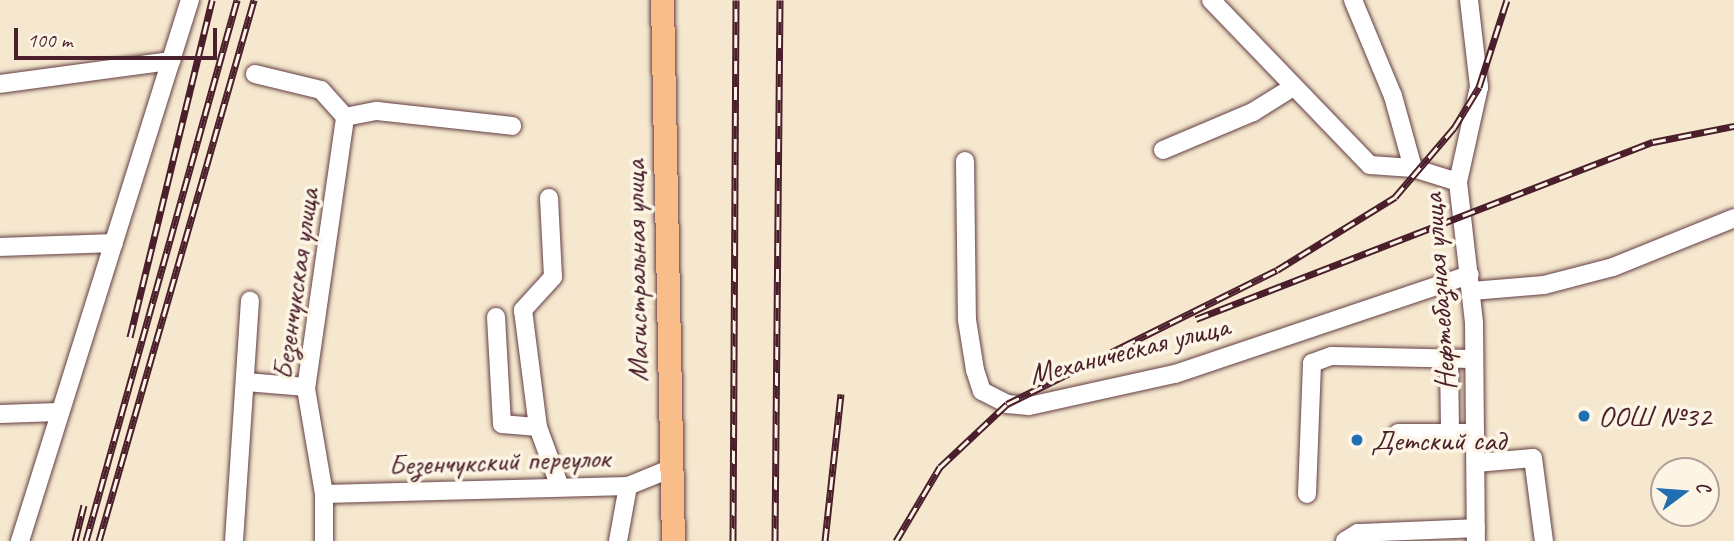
<!DOCTYPE html>
<html>
<head>
<meta charset="utf-8">
<style>
  body { margin:0 }
  #map { position:relative; width:1734px; height:541px; overflow:hidden; background:#f5e8ce; font-family:Caveat,sans-serif }
  div>[style] { position:absolute }
  [style*='--x'] { left:calc(var(--x)*1px); top:calc(var(--y)*1px); width:calc(var(--w)*1px); rotate:calc(var(--a)*1deg) }
  .roads { filter:drop-shadow(0 0 2px #643d43) drop-shadow(0 0 2px #643d43) }
  .minor>* { height:18px; margin:-9px; padding:0 9px; transform-origin:9px; border-radius:9px; background:#fff }
  .major>* { height:23px; margin:-11.5px; padding:0 11.5px; transform-origin:11.5px; border-radius:11.5px; background:#f8bd88 }
  .rail>* { height:7px; margin-top:-3.5px; transform-origin:0; background:repeating-linear-gradient(90deg,#fcf5e5 0 13px,#4a1f2b 0 26px); box-sizing:border-box; border-block:2px solid #4a1f2b }
  .dots>* { width:19px; height:19px; translate:-50% -50%; box-sizing:border-box; border:4px solid #fcf5e5; border-radius:50% }
  span { translate:-50% -50%; white-space:nowrap; text-align:center; line-height:1.15; -webkit-text-stroke:7px #fcf5e5; paint-order:stroke }
  .street-label { font-size:30px; color:#4a1f2b }
  .poi-label { font-size:30px; color:#4a1f2b }
  .left { translate:0 -50%; text-align:left }
  .north { position:absolute; left:1650px; top:457px; width:70px; height:70px; box-sizing:border-box; background:#fcf5e5; border:2px solid #b59f9b; border-radius:50%; rotate:74deg; font-size:19px; font-weight:700; line-height:28px; text-align:center; color:#4a1f2b }
  .north::after { content:''; display:block; margin:auto; width:24px; height:32px; background:#1f6fb2; clip-path:polygon(50% 0,100% 100%,50% 72%,0 100%) }
  .scale { position:absolute; left:14px; top:28px; width:203px; height:32px; box-sizing:border-box; border:4px solid #4a1f2b; border-top:0; padding-left:9px; font-size:21px; line-height:24px; white-space:nowrap; color:#4a1f2b; -webkit-text-stroke:5px #fcf5e5; paint-order:stroke }
</style>
</head>
<body>
<div id="map">
  <div class="roads">
    <div class="minor">
      <div style="--x:1211;--y:0;--w:229;--a:46.1"></div>
      <div style="--x:1370;--y:165;--w:43;--a:4"></div>
      <div style="--x:1353;--y:0;--w:104;--a:67.4"></div>
      <div style="--x:1393;--y:96;--w:75;--a:74.5"></div>
      <div style="--x:1413;--y:168;--w:47;--a:17.3"></div>
      <div style="--x:1469;--y:0;--w:88;--a:83.4"></div>
      <div style="--x:1479;--y:87;--w:97;--a:102.5"></div>
      <div style="--x:1458;--y:182;--w:142;--a:83.5"></div>
      <div style="--x:1474;--y:323;--w:218;--a:89.5"></div>
      <div style="--x:255;--y:74;--w:68;--a:13.6"></div>
      <div style="--x:321;--y:90;--w:36;--a:48"></div>
      <div style="--x:0;--y:84;--w:173;--a:-7.7"></div>
      <div style="--x:345;--y:117;--w:33;--a:-11"></div>
      <div style="--x:377;--y:111;--w:136;--a:6.3"></div>
      <div style="--x:1163;--y:150;--w:98;--a:-22.9"></div>
      <div style="--x:1253;--y:112;--w:47;--a:-32"></div>
      <div style="--x:965;--y:161;--w:159;--a:89.3"></div>
      <div style="--x:967;--y:320;--w:51;--a:80.9"></div>
      <div style="--x:975;--y:370;--w:22;--a:72"></div>
      <div style="--x:982;--y:391;--w:28;--a:27"></div>
      <div style="--x:1007;--y:404;--w:22;--a:5"></div>
      <div style="--x:1029;--y:406;--w:149;--a:-12.4"></div>
      <div style="--x:1175;--y:374;--w:311;--a:-18.6"></div>
      <div style="--x:549;--y:198;--w:79;--a:87.1"></div>
      <div style="--x:553;--y:277;--w:45;--a:132.3"></div>
      <div style="--x:523;--y:310;--w:118;--a:82.7"></div>
      <div style="--x:538;--y:427;--w:64;--a:69.9"></div>
      <div style="--x:0;--y:247;--w:114;--a:-2"></div>
      <div style="--x:1472;--y:291;--w:72;--a:-4.8"></div>
      <div style="--x:1544;--y:285;--w:71;--a:-14.6"></div>
      <div style="--x:1613;--y:267;--w:131;--a:-22"></div>
      <div style="--x:496;--y:317;--w:107;--a:86.8"></div>
      <div style="--x:502;--y:424;--w:36;--a:5"></div>
      <div style="--x:1449;--y:358;--w:75;--a:89.2"></div>
      <div style="--x:246;--y:382;--w:60;--a:4.8"></div>
      <div style="--x:0;--y:414;--w:58;--a:-2"></div>
      <div style="--x:1398;--y:433;--w:77;--a:0"></div>
      <div style="--x:1476;--y:463;--w:57;--a:-5"></div>
      <div style="--x:1533;--y:458;--w:84;--a:82.5"></div>
      <div style="--x:324;--y:494;--w:304;--a:-1.5"></div>
      <div style="--x:628;--y:486;--w:48;--a:-22.2"></div>
      <div style="--x:1307;--y:494;--w:131;--a:-87.8"></div>
      <div style="--x:1312;--y:363;--w:20;--a:-20"></div>
      <div style="--x:1331;--y:356;--w:143;--a:1.2"></div>
      <div style="--x:20;--y:541;--w:567;--a:-72.56"></div>
      <div style="--x:234;--y:541;--w:241;--a:-86.2"></div>
      <div style="--x:324;--y:541;--w:47;--a:-90"></div>
      <div style="--x:324;--y:494;--w:107;--a:-99.7"></div>
      <div style="--x:306;--y:389;--w:275;--a:-81.8"></div>
      <div style="--x:618;--y:541;--w:56;--a:-79.7"></div>
      <div style="--x:1345;--y:541;--w:15;--a:-32"></div>
      <div style="--x:1358;--y:533;--w:118;--a:-2.4"></div>
    </div>
    <div class="major">
      <div style="--x:662;--y:0;--w:541;--a:88.84"></div>
    </div>
  </div>
  <div class="rail">
    <div style="--x:1196;--y:319;--w:490;--a:-21.2"></div>
    <div style="--x:1653;--y:142;--w:83;--a:-11.2"></div>
    <div style="--x:130;--y:337;--w:347;--a:-76.3"></div>
    <div style="--x:75;--y:541;--w:37;--a:-76"></div>
    <div style="--x:86;--y:541;--w:562;--a:-74.4"></div>
    <div style="--x:99;--y:541;--w:563;--a:-74.01"></div>
    <div style="--x:733;--y:541;--w:541;--a:-89.68"></div>
    <div style="--x:775;--y:541;--w:541;--a:-89.47"></div>
    <div style="--x:825;--y:541;--w:148;--a:-83.8"></div>
    <div style="--x:896;--y:541;--w:86;--a:-59.3"></div>
    <div style="--x:940;--y:467;--w:92;--a:-43.2"></div>
    <div style="--x:1007;--y:404;--w:301;--a:-26.4"></div>
    <div style="--x:1277;--y:270;--w:139;--a:-31.7"></div>
    <div style="--x:1395;--y:197;--w:91;--a:-49.5"></div>
    <div style="--x:1454;--y:128;--w:48;--a:-58.6"></div>
    <div style="--x:1479;--y:87;--w:91;--a:-72.2"></div>
  </div>
  <div class="dots">
    <div style="left:1584px;top:416px;background:#1f6fb2"></div>
    <div style="left:1357px;top:440px;background:#1f6fb2"></div>
  </div>
  <div class="street-label">
    <span style="left:636px;top:271px;rotate:-91deg">Магистральная улица</span>
    <span style="left:295px;top:284px;rotate:-82deg">Безенчукская улица</span>
    <span style="left:1439px;top:292px;rotate:-94deg">Нефтебазная улица</span>
    <span style="left:1129px;top:350px;rotate:-14deg">Механическая улица</span>
    <span style="left:499px;top:461px;rotate:-2deg">Безенчукский переулок</span>
  </div>
  <div class="poi-label">
    <span class="left" style="left:1598px;top:416px">ООШ №32</span>
    <span class="left" style="left:1371px;top:440px">Детский сад</span>
  </div>
  <div class="north">С</div>
  <div class="scale">100 m</div>
</div>
</body>
</html>
